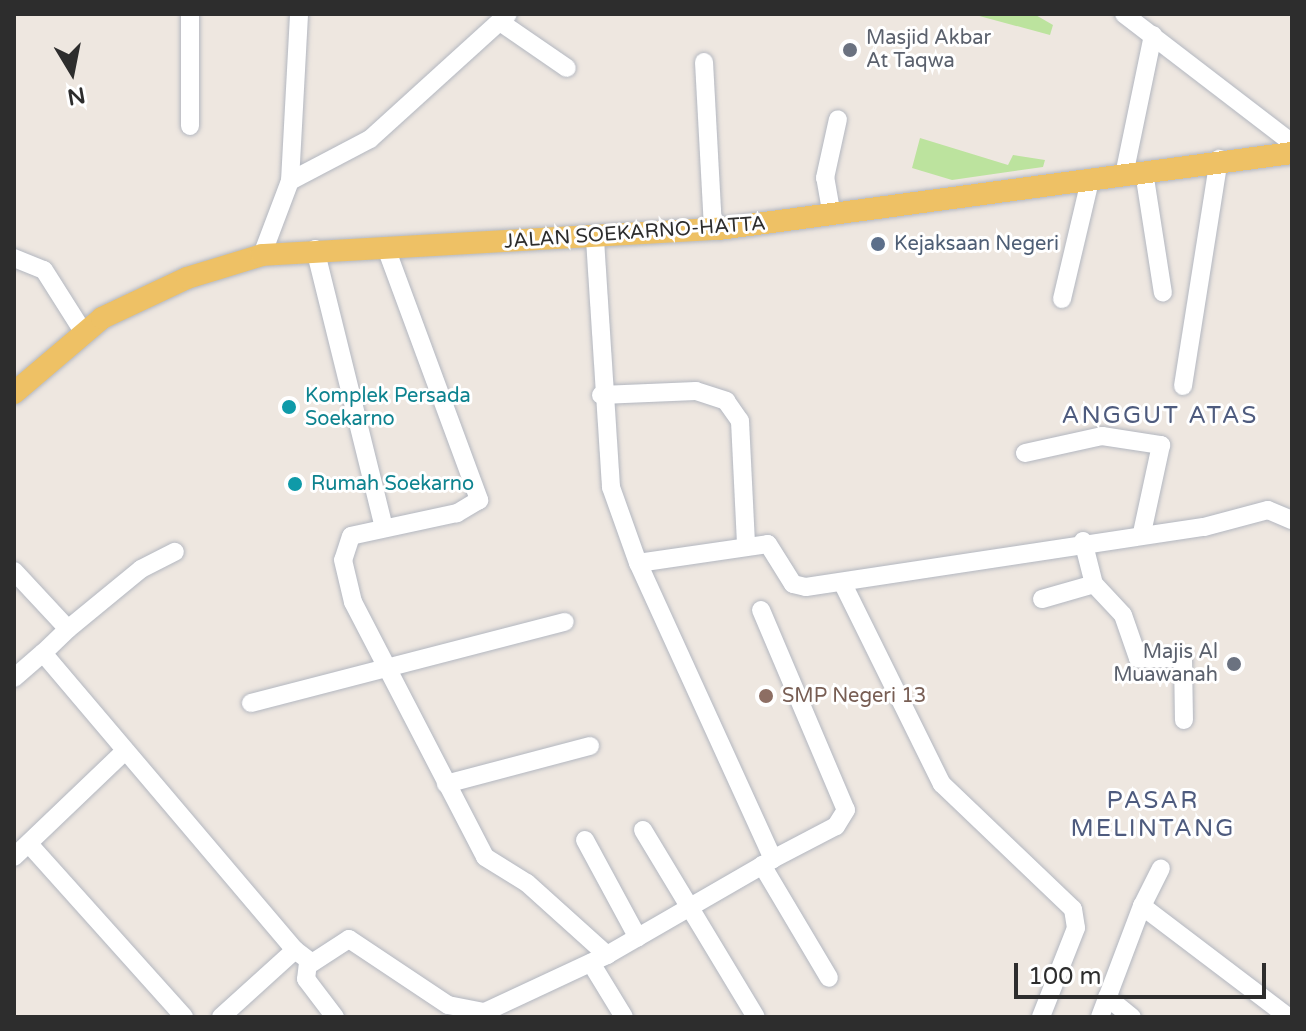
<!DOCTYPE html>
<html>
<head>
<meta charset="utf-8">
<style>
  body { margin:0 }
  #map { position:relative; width:1306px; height:1031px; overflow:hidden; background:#eee7e0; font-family:"Varela Round",sans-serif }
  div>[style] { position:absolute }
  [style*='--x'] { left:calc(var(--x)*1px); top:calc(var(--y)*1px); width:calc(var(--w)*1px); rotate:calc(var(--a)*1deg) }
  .green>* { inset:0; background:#bce39e }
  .roads { filter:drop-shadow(0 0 2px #b3b7c0) drop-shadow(0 0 2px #b3b7c0) }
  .minor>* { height:18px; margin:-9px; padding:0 9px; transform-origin:9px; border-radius:9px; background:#fff }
  .major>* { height:22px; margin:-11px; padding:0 11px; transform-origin:11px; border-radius:11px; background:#eec165 }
  .dots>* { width:22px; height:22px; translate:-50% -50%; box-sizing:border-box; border:4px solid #fff; border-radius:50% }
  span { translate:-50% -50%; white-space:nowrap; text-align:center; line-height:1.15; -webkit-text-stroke:6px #fff; paint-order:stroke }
  .worship-label { font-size:20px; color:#5b616d }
  .left { translate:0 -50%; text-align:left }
  .right { translate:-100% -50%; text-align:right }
  .street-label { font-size:20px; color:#2d2d2d }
  .service-label { font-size:20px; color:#4e5e75 }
  .culture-label { font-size:20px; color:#0d838f }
  .education-label { font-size:20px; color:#785e54 }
  .quarter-label { font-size:24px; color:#4e5b7e; letter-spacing:2px }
  .frame { position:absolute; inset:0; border:16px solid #2d2d2d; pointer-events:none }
  .north { position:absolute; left:32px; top:32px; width:80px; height:80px; -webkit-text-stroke:6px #fff; paint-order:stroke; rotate:170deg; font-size:22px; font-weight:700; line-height:32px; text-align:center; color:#2d2d2d }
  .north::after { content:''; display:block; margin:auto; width:28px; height:36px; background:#2d2d2d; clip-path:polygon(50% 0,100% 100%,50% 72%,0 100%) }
  .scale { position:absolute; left:1014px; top:963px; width:252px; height:36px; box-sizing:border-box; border:4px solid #2d2d2d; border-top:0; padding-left:10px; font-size:24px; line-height:28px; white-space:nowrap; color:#2d2d2d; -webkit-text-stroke:6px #fff; paint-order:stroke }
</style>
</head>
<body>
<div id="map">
  <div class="green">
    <div style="clip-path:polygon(972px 14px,1034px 14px,1053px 25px,1050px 35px)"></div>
    <div style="clip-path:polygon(920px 138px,1008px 165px,1013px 155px,1045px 160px,1043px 167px,952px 180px,912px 168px)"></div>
  </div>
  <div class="roads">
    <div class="minor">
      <div style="--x:190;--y:14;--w:112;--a:90"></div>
      <div style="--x:1124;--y:14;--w:212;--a:37.5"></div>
      <div style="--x:500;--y:22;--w:81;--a:34.5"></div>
      <div style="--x:704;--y:62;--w:167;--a:86.9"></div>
      <div style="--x:1144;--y:172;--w:122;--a:81.1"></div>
      <div style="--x:1124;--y:175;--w:143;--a:-78.3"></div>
      <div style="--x:290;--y:181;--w:167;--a:-86.9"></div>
      <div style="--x:832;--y:216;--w:39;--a:-100"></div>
      <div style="--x:825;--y:178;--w:60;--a:-77.6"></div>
      <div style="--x:386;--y:248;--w:269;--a:69.7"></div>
      <div style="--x:479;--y:500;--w:26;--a:149"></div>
      <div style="--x:457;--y:513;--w:108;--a:167.8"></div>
      <div style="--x:351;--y:536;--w:25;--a:108"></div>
      <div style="--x:343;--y:560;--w:43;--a:76.6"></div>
      <div style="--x:353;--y:602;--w:287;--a:62.6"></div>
      <div style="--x:485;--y:857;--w:49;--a:31.8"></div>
      <div style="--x:527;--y:883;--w:108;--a:42"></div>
      <div style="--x:315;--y:249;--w:286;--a:76.1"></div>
      <div style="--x:262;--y:255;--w:79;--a:-69.3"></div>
      <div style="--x:290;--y:181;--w:90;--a:-27.7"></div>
      <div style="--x:370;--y:139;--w:186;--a:-42.2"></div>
      <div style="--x:14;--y:258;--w:32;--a:22"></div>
      <div style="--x:44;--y:270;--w:71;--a:57.7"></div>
      <div style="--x:1062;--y:299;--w:121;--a:-76.7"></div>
      <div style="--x:1183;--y:386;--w:230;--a:-81"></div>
      <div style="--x:601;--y:395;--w:95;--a:-2.4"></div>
      <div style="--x:696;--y:391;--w:32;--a:18"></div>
      <div style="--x:726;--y:401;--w:24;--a:55"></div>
      <div style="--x:740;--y:421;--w:124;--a:87.2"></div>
      <div style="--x:1025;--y:453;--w:79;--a:-12.4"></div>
      <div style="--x:1102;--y:436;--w:60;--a:8.7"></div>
      <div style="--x:1161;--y:445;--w:90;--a:102.2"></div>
      <div style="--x:1083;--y:541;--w:44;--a:75.7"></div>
      <div style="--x:1094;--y:584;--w:42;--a:46.9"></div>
      <div style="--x:1123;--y:615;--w:46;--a:70.8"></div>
      <div style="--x:1138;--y:658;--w:45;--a:0"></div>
      <div style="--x:1183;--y:658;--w:62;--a:89.1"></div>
      <div style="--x:638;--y:563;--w:131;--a:-8.3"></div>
      <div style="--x:768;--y:544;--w:47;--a:58"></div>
      <div style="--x:793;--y:584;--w:13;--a:13"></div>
      <div style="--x:806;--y:587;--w:402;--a:-8.6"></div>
      <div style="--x:1204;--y:527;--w:66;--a:-14.9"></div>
      <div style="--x:1268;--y:510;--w:26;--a:23"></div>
      <div style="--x:14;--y:571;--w:79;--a:47"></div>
      <div style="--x:68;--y:629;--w:35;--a:136"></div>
      <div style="--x:43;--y:653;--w:390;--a:49.7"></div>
      <div style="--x:842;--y:582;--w:225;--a:63.7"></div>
      <div style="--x:942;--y:784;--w:181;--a:43.7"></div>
      <div style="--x:1073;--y:909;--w:19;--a:81"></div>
      <div style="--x:1076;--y:928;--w:96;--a:111.5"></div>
      <div style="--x:1042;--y:599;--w:54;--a:-16.1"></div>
      <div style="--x:761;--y:610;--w:217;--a:67"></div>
      <div style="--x:846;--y:810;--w:19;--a:122"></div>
      <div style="--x:836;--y:826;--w:71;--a:152.4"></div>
      <div style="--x:68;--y:629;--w:94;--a:-39.4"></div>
      <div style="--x:141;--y:569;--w:38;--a:-27"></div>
      <div style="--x:14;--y:678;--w:38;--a:-41"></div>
      <div style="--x:251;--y:703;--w:324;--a:-14.5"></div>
      <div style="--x:446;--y:784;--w:149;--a:-14.8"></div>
      <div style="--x:643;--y:830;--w:218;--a:58.9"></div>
      <div style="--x:585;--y:840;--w:111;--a:61.6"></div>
      <div style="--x:29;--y:844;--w:232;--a:48.1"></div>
      <div style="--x:14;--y:857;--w:153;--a:-43.7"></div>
      <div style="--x:762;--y:865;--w:131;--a:59.3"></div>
      <div style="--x:1142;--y:906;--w:42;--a:-63.4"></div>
      <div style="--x:308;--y:963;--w:16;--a:97"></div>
      <div style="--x:306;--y:979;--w:48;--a:52.7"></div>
      <div style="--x:591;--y:963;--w:63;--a:58.6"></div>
      <div style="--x:1107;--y:997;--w:32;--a:39"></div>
      <div style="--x:221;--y:1017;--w:100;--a:-42.2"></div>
      <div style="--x:295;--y:950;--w:21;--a:37"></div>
      <div style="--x:312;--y:963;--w:44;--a:-33"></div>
      <div style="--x:349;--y:939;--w:119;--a:33.7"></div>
      <div style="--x:448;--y:1005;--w:38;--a:11"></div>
      <div style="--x:485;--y:1012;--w:135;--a:-25"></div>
      <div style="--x:607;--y:955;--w:192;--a:-30"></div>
      <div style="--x:773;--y:859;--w:325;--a:-114.5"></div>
      <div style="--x:638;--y:563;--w:81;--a:-109.6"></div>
      <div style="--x:611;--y:487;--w:251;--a:-93.7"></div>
      <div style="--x:1100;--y:1017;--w:119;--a:-69.3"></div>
      <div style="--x:1142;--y:906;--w:183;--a:37.2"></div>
    </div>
    <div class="major">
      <div style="--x:14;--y:393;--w:116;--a:-40.4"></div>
      <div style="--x:102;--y:318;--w:94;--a:-25.2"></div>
      <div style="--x:187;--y:278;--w:78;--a:-17"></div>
      <div style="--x:262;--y:255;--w:458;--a:-3.3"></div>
      <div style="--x:719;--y:229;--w:578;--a:-7.56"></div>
    </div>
  </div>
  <div class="dots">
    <div style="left:850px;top:50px;background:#6b7280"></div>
    <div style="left:878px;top:244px;background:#5c6f8a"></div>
    <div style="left:289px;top:407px;background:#0f9aa8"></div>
    <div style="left:295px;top:484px;background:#0f9aa8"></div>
    <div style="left:1234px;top:664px;background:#6b7280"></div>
    <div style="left:766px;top:696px;background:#8d6e63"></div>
  </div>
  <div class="worship-label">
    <span class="left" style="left:866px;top:50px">Masjid Akbar<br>At Taqwa</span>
    <span class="right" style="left:1218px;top:664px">Majis Al<br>Muawanah</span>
  </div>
  <div class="street-label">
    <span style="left:635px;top:233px;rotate:-4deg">JALAN SOEKARNO-HATTA</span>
  </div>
  <div class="service-label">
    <span class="left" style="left:894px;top:244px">Kejaksaan Negeri</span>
  </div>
  <div class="culture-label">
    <span class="left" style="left:305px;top:408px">Komplek Persada<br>Soekarno</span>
    <span class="left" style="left:311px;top:484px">Rumah Soekarno</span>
  </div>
  <div class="education-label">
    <span class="left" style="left:782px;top:696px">SMP Negeri 13</span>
  </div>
  <div class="quarter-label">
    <span style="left:1160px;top:416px">ANGGUT ATAS</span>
    <span style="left:1153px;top:815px">PASAR<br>MELINTANG</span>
  </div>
  <div class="frame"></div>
  <div class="north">N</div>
  <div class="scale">100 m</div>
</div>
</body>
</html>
